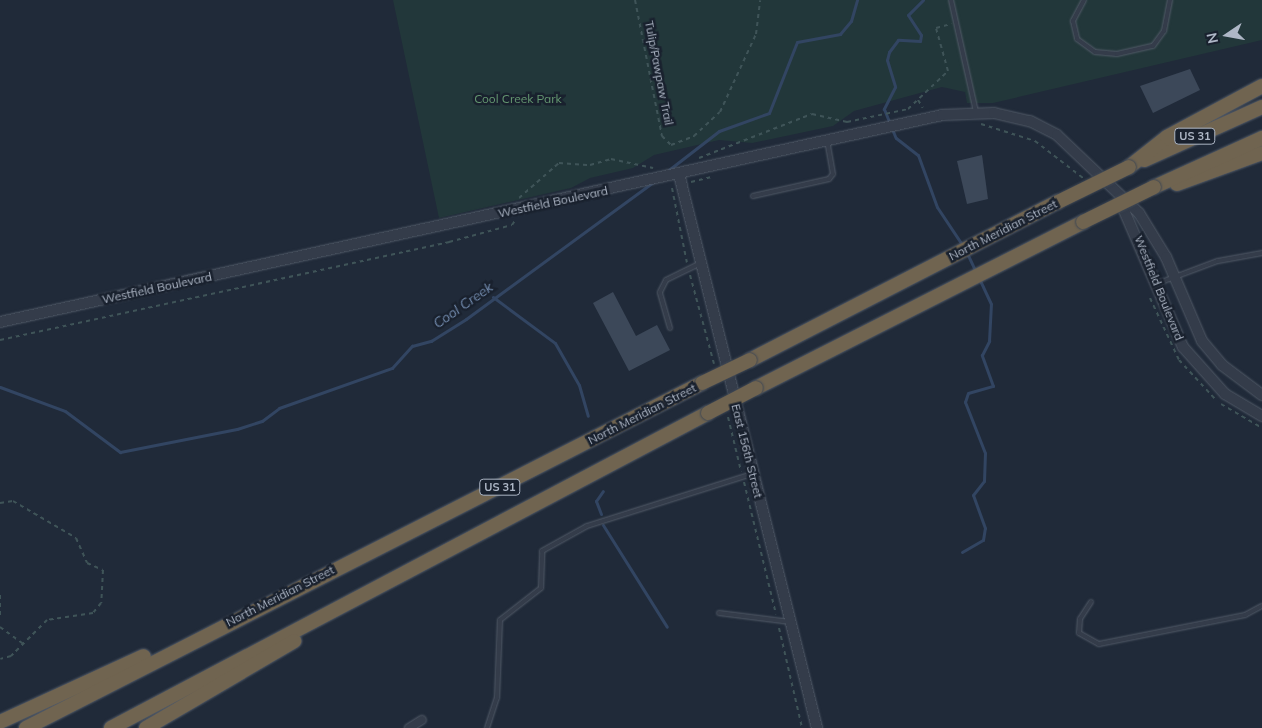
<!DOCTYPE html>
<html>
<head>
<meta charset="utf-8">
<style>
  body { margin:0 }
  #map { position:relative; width:1262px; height:728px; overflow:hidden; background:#202a39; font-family:Mulish,sans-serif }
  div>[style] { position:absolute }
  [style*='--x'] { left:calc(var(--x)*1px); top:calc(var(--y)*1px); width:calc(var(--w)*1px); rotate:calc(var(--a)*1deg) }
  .green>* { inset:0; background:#22373a }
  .stream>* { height:3px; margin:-1.5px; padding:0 1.5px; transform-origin:1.5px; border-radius:1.5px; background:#324562 }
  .building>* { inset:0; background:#3c4859 }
  .path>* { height:2px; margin-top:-1px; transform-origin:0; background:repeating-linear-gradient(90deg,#3f5458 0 4px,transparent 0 8px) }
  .roads { filter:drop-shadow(0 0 1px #515a67) drop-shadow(0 0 1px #515a67) }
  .service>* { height:4px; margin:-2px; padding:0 2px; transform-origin:2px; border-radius:2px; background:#343c4a }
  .minor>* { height:8px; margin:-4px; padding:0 4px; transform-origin:4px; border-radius:4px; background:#343c4a }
  .tertiary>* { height:10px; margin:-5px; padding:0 5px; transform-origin:5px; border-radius:5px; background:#343c4a }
  .motorway>* { height:14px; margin:-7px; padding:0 7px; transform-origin:7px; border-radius:7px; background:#706450 }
  .bridges { filter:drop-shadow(0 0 1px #3e4754) drop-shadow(0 0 1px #3e4754) }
  .motorway-bridge>* { height:14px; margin:-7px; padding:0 7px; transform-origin:7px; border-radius:7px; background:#706450 }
  span { translate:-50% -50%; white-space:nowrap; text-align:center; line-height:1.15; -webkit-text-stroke:5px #19212e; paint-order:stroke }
  .shield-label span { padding:1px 4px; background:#19212e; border:1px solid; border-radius:4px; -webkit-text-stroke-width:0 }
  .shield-label { font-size:11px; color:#aeb7c6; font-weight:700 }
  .street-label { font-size:12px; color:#aeb7c6 }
  .park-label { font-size:12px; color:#659871 }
  .water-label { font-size:14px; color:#748db0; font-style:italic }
  .north { position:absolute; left:1202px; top:10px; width:50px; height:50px; -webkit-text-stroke:4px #19212e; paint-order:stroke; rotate:258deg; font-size:14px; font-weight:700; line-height:20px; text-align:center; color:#aeb7c6 }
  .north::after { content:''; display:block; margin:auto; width:18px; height:22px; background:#aeb7c6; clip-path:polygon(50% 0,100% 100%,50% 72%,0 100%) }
</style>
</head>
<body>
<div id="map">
  <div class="green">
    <div style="clip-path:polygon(393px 0,1262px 0,1262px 40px,993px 103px,967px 103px,965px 92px,942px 87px,854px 111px,833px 126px,752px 143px,719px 140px,654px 155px,633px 168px,590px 178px,571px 188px,439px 218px)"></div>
  </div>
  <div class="stream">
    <div style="--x:923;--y:0;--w:21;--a:135"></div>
    <div style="--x:908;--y:15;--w:24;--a:57"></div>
    <div style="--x:921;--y:35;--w:6;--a:99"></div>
    <div style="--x:920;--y:41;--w:22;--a:-177"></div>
    <div style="--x:898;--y:40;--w:15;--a:127"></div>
    <div style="--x:889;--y:52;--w:8;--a:104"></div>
    <div style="--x:887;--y:60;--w:28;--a:73"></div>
    <div style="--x:895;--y:87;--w:25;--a:117"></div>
    <div style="--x:884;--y:109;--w:31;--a:68"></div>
    <div style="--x:896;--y:138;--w:28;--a:38"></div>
    <div style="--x:918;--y:155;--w:55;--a:69.9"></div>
    <div style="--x:937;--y:207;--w:47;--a:56.3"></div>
    <div style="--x:666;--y:172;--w:67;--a:-37.7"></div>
    <div style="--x:719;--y:131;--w:53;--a:-19.8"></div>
    <div style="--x:769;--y:113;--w:76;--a:-68.5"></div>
    <div style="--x:797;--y:42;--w:44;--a:-10.5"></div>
    <div style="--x:840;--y:34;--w:17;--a:-50"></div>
    <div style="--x:851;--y:21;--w:22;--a:-74"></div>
    <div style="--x:967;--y:253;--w:21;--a:65"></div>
    <div style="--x:493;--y:297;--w:77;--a:36.6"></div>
    <div style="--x:555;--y:343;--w:48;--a:60.3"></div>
    <div style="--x:579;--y:385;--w:32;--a:74"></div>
    <div style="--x:0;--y:387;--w:69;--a:20.3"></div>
    <div style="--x:65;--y:411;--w:69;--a:36.7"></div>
    <div style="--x:120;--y:452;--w:119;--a:-11.1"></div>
    <div style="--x:237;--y:429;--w:26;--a:-18"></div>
    <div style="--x:262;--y:421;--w:21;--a:-37"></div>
    <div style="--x:279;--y:408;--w:120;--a:-19.5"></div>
    <div style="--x:392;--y:368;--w:30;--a:-48"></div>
    <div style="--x:412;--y:346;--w:20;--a:-15"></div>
    <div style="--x:431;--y:341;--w:41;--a:-32.2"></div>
    <div style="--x:466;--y:319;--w:232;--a:-36.2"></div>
    <div style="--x:601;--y:514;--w:14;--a:-111"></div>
    <div style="--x:596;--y:501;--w:12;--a:-55"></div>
    <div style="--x:603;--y:525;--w:120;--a:57.9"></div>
    <div style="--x:962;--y:552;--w:24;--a:-30"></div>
    <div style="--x:983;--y:540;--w:12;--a:-81"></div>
    <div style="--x:985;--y:528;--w:35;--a:-110"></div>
    <div style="--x:973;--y:495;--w:18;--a:-52"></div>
    <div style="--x:984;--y:481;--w:28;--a:-88"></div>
    <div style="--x:985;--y:453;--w:55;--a:-111.4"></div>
    <div style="--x:965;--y:402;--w:9;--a:-72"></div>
    <div style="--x:968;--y:393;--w:26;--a:-16"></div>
    <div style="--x:993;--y:386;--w:33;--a:-110"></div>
    <div style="--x:982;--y:355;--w:16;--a:-63"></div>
    <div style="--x:989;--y:341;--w:37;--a:-87"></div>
    <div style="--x:991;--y:304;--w:29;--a:-115"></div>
  </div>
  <div class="building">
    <div style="clip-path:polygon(1190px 69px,1200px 90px,1153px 113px,1140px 86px)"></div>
    <div style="clip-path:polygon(982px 155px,988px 199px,967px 204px,957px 161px)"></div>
    <div style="clip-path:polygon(613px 292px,636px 336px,657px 325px,670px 350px,629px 371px,593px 303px)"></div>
  </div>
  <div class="path">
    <div style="--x:635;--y:0;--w:139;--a:78.8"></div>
    <div style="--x:662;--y:136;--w:13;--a:45"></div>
    <div style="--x:671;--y:145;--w:25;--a:-21"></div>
    <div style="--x:694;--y:136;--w:35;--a:-43"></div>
    <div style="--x:720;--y:112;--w:86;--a:-65.2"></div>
    <div style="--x:756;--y:34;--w:34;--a:-83"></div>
    <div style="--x:918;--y:100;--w:9;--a:58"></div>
    <div style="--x:981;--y:124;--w:57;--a:17.5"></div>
    <div style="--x:1035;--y:141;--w:61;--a:37.6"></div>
    <div style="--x:699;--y:158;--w:121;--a:-21.3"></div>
    <div style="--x:812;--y:114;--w:36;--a:13"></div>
    <div style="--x:847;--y:122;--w:62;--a:-12"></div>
    <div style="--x:908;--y:109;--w:55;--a:-43.5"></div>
    <div style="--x:948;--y:71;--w:45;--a:-105.6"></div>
    <div style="--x:936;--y:28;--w:16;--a:-15"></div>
    <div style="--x:691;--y:182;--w:21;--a:-14"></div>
    <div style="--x:672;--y:188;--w:76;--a:78.7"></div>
    <div style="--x:519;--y:198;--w:53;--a:-41.2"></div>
    <div style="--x:559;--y:163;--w:31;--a:4"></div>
    <div style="--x:590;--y:165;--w:22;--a:-16"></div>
    <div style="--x:611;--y:159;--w:43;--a:12.1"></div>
    <div style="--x:690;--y:275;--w:92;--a:74.9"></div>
    <div style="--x:1150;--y:298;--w:68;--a:64.9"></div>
    <div style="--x:1179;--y:360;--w:56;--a:47.2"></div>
    <div style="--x:0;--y:340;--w:460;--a:-12.3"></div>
    <div style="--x:449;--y:242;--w:65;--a:-15.1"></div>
    <div style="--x:512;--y:225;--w:7;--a:-56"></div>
    <div style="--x:1221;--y:404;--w:48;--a:30.3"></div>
    <div style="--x:728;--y:417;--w:56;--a:76.5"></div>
    <div style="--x:744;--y:482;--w:136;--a:76.4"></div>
    <div style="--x:0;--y:503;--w:13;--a:-9"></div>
    <div style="--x:13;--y:501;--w:73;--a:30.4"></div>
    <div style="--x:76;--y:538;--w:27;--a:66"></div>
    <div style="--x:87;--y:563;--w:17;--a:24"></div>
    <div style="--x:103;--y:570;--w:33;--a:93"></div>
    <div style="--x:101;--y:603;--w:13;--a:129"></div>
    <div style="--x:93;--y:613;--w:47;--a:171.3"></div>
    <div style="--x:47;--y:620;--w:51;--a:135"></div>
    <div style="--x:11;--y:656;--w:11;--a:165"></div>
    <div style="--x:0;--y:595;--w:21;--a:90"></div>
    <div style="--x:0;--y:627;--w:29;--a:36"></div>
    <div style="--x:779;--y:628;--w:103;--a:77"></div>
  </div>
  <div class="roads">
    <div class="service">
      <div style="--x:951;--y:0;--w:115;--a:77.4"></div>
      <div style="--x:1084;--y:0;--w:24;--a:118"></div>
      <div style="--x:1073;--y:21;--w:18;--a:77"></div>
      <div style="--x:1077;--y:39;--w:22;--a:36"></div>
      <div style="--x:1095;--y:52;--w:22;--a:5"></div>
      <div style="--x:1117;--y:54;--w:37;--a:-13"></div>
      <div style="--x:1153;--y:46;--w:19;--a:-54"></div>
      <div style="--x:1164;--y:31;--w:32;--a:-79"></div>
      <div style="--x:753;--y:196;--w:78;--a:-12.6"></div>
      <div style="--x:829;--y:179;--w:6;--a:-51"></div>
      <div style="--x:833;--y:174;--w:34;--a:-100"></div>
      <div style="--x:1156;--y:284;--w:66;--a:-20.4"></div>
      <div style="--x:1218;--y:261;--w:45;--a:-10.3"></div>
      <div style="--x:670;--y:328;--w:37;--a:-106"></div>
      <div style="--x:660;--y:292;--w:13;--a:-63"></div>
      <div style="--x:666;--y:280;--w:39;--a:-26"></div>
      <div style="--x:1091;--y:602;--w:20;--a:123"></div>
      <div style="--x:1080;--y:619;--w:14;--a:94"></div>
      <div style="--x:1079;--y:633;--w:23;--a:29"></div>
      <div style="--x:1099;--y:644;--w:149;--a:-11.2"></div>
      <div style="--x:1245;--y:615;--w:19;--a:-28"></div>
      <div style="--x:719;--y:613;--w:72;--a:7.2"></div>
      <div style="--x:487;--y:728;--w:32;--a:-72"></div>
      <div style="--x:497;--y:698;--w:78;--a:-87.8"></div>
      <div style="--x:500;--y:620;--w:52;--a:-38"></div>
      <div style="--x:541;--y:588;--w:37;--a:-88"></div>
      <div style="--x:542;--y:551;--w:51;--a:-29.1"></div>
      <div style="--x:587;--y:526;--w:173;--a:-17.5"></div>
    </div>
    <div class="minor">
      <div style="--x:409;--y:728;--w:15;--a:-32"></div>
    </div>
    <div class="tertiary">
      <div style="--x:679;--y:174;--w:571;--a:76.01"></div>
      <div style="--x:1120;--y:201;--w:159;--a:66.7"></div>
      <div style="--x:1183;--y:347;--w:63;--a:48.2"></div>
      <div style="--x:1225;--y:394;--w:43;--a:30.7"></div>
      <div style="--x:0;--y:322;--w:964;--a:-12.39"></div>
      <div style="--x:942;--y:115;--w:52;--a:-2.2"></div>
      <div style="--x:994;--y:113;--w:37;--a:13"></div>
      <div style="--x:1030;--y:121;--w:30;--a:27"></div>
      <div style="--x:1057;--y:135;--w:113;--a:43.6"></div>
      <div style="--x:1139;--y:213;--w:52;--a:58.5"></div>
      <div style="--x:1166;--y:257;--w:91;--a:66.8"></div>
      <div style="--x:1202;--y:341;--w:31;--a:50"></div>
      <div style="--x:1222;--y:365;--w:50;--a:36.9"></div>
    </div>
    <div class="motorway">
      <div style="--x:1144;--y:160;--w:129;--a:-24.2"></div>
      <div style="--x:1129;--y:167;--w:48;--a:-38.3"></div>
      <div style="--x:1167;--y:137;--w:108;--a:-28.2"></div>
      <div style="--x:1177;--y:184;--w:90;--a:-20"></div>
      <div style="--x:1154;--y:187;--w:119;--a:-24.4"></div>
      <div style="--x:750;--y:360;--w:346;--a:-27.2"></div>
      <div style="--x:756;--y:388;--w:367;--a:-26.9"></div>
      <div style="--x:0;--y:722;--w:158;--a:-24.6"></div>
      <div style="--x:26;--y:728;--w:759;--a:-27.04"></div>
      <div style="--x:111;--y:728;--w:675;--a:-27.82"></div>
      <div style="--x:146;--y:728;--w:172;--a:-30.4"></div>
    </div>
  </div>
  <div class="bridges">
    <div class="motorway-bridge">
      <div style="--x:1058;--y:202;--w:79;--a:-26.2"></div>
      <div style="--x:1083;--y:222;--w:79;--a:-26.2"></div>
      <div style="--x:702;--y:383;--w:53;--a:-25.6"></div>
      <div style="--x:708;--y:413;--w:54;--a:-27.5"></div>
    </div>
  </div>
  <div class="shield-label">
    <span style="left:1195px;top:136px">US 31</span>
    <span style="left:500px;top:487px">US 31</span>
  </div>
  <div class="street-label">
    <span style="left:659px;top:73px;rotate:79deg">Tulip/Pawpaw Trail</span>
    <span style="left:553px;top:202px;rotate:-12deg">Westfield Boulevard</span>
    <span style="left:1003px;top:230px;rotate:-27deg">North Meridian Street</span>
    <span style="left:157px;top:288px;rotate:-12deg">Westfield Boulevard</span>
    <span style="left:1159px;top:288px;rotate:68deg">Westfield Boulevard</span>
    <span style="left:642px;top:414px;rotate:-27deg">North Meridian Street</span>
    <span style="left:747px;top:451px;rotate:76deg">East 156th Street</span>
    <span style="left:280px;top:596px;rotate:-27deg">North Meridian Street</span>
  </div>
  <div class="park-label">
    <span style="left:518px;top:99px">Cool Creek Park</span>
  </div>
  <div class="water-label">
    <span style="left:463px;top:305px;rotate:-35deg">Cool Creek</span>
  </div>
  <div class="north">N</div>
</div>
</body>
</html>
